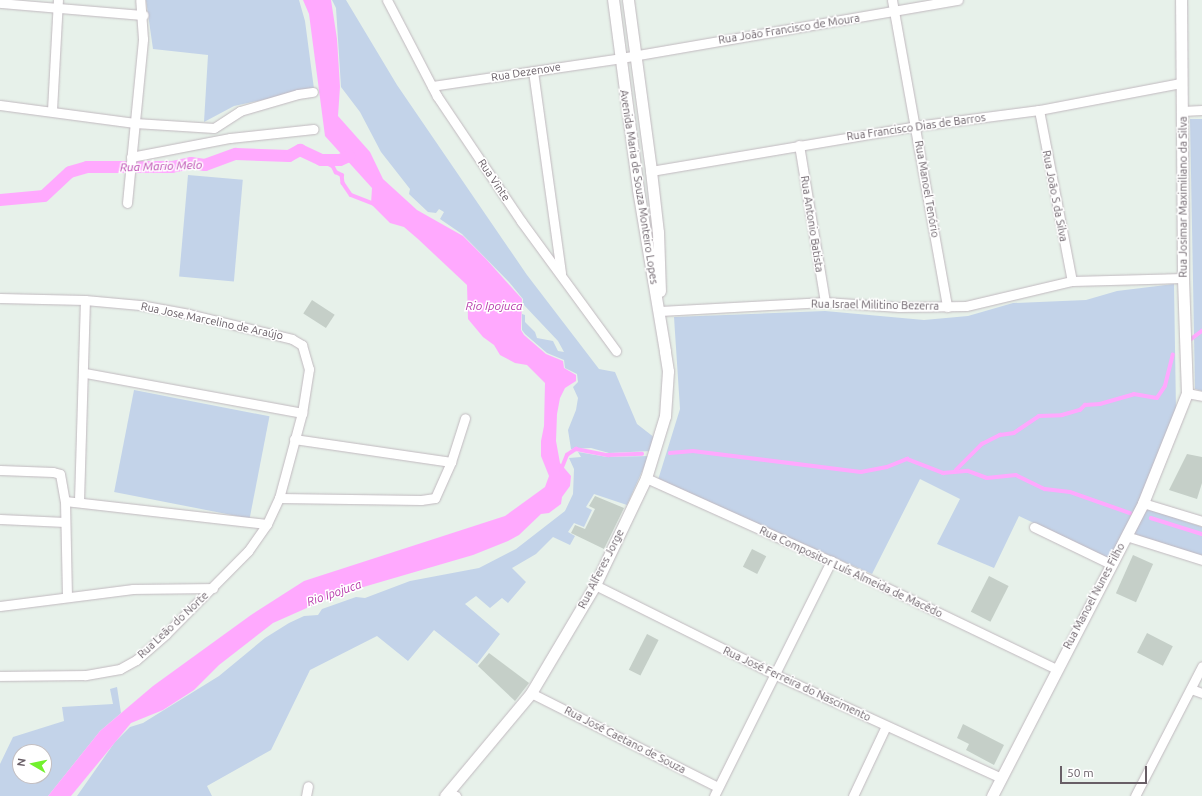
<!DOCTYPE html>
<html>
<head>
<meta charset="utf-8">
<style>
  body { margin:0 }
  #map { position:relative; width:1202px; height:796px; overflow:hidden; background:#e7f1ea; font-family:Ubuntu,sans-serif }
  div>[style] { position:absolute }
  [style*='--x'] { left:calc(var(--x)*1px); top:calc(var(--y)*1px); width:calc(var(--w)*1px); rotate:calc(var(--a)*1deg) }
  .green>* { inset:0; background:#c3d3e9; transform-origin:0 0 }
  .water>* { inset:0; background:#ffa9fe }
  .stream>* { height:3.5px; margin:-1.75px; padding:0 1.75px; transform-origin:1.75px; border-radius:1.75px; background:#ffa9fe }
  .canal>* { height:12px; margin:-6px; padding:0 6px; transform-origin:6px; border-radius:6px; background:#ffa9fe }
  .building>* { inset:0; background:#c5cfc8; transform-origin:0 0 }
  .roads { filter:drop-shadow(0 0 1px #c1b9bf) drop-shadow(0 0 1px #c1b9bf) }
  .minor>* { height:9px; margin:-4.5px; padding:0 4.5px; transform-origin:4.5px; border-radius:4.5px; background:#fff }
  .tertiary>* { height:11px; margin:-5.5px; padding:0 5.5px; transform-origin:5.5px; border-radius:5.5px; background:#fff }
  span { translate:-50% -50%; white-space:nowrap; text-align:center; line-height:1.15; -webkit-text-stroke:3px #fff; paint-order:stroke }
  .street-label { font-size:11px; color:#685e66 }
  .water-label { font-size:12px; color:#b83fad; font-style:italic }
  .north { position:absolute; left:12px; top:744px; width:40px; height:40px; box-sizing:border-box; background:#fff; border:1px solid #c3bfc2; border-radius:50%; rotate:279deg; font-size:11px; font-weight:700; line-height:16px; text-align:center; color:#685e66 }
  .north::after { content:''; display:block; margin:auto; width:14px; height:18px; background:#72f12d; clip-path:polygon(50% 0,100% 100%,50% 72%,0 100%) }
  .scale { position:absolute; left:1060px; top:766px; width:87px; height:18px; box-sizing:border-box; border:2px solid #685e66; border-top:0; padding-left:5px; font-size:12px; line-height:14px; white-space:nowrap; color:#685e66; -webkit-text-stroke:3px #fff; paint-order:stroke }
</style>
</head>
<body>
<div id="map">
  <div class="green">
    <div style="clip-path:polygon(146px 0,299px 0,305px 21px,314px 89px,234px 106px,204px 122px,208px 55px,153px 49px)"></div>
    <div style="clip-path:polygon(332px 0,346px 0,397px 85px,527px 275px,599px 369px,615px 372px,637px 424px,655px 438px,651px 451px,609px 453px,591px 448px,571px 449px,568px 430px,576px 410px,578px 398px,573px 387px,578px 382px,577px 374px,565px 368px,564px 360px,547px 353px,525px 334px,522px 330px,522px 314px,525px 315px,525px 322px,535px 332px,537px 338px,553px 341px,558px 351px,564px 352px,558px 341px,523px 304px,523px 299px,509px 282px,462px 234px,440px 219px,444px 212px,439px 209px,436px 213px,428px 212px,409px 194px,410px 189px,381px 152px,360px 112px,341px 87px,336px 8px)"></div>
    <div style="clip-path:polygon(1190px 119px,1202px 119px,1202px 391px,1195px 389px)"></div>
    <div style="left:188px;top:175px;width:55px;height:102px;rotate:5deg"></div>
    <div style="clip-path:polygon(1174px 284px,1176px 411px,1140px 501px,1110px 559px,1019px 516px,994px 568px,937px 544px,960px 499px,920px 479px,872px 574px,658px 480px,680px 409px,674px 317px,825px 311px,924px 320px,968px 316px,1013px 303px,1086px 300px,1117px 291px)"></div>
    <div style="left:134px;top:390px;width:138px;height:104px;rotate:11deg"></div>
    <div style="clip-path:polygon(578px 452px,607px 457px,649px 456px,627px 505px,594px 494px,586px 507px,592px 510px,584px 527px,574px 523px,568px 532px,575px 536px,570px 545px,553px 537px,536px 554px,512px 568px,526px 582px,508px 603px,502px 598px,490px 608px,476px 596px,465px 604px,500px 634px,477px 664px,434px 630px,408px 661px,377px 636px,310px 670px,271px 750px,207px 786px,212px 796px,77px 796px,115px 742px,130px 727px,143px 723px,219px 676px,265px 638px,289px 623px,304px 616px,318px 615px,322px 609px,356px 597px,365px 598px,410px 581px,479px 568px,516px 549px,565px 511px,573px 494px,574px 469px,569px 458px,581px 457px)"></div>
    <div style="clip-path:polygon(1146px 508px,1202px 527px,1202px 556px,1134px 534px)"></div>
    <div style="clip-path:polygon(evenodd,117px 687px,121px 713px,100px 731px,48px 796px,0 796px,0 764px,13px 737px,64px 721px,62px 707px,113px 704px,110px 689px,117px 687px,20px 752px,44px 752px,44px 776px,20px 776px,20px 752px)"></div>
  </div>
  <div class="water">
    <div style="clip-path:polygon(303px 0,331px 0,337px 39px,340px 87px,338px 116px,370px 152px,383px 179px,417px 210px,463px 236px,486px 259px,522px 299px,521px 330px,524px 335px,546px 354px,563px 361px,564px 368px,576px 375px,576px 381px,565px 388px,560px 398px,557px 414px,556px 441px,560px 463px,571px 476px,570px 486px,562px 497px,561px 504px,549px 513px,541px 514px,519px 535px,508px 541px,473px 555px,336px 595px,273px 623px,219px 665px,194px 690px,163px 710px,131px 723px,71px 796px,48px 796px,100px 731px,153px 686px,251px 615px,304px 581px,505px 516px,545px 487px,549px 476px,541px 456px,541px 441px,544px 426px,545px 383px,527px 365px,515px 363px,500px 355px,494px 345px,483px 337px,468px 319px,467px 285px,418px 239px,404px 227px,390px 223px,371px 204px,372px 188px,325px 136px,309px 14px)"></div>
  </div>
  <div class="stream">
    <div style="--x:321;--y:160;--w:13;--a:27"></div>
    <div style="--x:333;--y:166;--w:7;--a:63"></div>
    <div style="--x:336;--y:172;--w:7;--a:27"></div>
    <div style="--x:342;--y:175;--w:8;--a:83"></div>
    <div style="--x:343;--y:183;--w:14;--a:56"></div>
    <div style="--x:351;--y:195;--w:25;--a:21"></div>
    <div style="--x:1190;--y:340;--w:15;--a:-37"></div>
    <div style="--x:670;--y:453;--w:23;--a:-5"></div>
    <div style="--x:693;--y:451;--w:169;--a:7.1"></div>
    <div style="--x:861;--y:472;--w:26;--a:-11"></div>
    <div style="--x:887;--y:467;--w:22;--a:-22"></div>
    <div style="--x:907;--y:459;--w:39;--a:21"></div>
    <div style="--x:943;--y:473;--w:25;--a:-5"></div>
    <div style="--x:968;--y:471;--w:20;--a:20"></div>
    <div style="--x:987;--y:478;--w:29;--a:-6"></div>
    <div style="--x:1016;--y:475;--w:32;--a:26"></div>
    <div style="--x:1045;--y:489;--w:25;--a:7"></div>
    <div style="--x:1070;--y:492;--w:64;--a:19.3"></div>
    <div style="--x:561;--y:470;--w:16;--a:-68"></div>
    <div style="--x:567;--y:455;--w:11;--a:-34"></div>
    <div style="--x:576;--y:449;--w:33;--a:11"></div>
    <div style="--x:608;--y:455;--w:34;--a:-2"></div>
    <div style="--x:956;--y:470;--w:37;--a:-45"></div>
    <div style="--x:982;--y:444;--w:20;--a:-27"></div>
    <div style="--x:1000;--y:435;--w:14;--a:-8"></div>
    <div style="--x:1014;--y:433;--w:30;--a:-34"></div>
    <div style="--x:1039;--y:416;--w:23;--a:-2"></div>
    <div style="--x:1062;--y:415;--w:19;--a:-16"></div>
    <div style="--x:1080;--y:410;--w:7;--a:-45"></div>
    <div style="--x:1085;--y:405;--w:15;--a:-4"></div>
    <div style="--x:1100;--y:404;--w:35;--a:-16"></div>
    <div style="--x:1134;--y:394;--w:23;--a:10"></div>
    <div style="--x:1157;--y:398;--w:14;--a:-56"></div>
    <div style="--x:1165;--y:386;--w:32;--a:-76"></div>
    <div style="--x:1151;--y:518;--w:53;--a:17.4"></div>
  </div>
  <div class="canal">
    <div style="--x:0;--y:200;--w:44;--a:-5.2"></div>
    <div style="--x:44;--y:196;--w:35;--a:-43"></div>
    <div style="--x:70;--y:172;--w:18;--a:-16"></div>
    <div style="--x:87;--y:167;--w:85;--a:0"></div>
    <div style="--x:172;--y:167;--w:19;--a:-12"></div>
    <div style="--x:191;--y:163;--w:14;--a:8"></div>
    <div style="--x:205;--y:165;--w:33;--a:-20"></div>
    <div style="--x:236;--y:154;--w:53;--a:2.2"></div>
    <div style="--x:289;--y:156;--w:13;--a:-29"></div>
    <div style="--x:300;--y:150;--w:23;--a:25"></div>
    <div style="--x:321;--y:160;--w:19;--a:0"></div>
    <div style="--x:340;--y:160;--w:10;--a:-24"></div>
  </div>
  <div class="building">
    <div style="left:312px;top:300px;width:27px;height:16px;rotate:33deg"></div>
    <div style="clip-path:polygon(1187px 454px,1202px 457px,1202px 483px,1197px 499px,1169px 490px)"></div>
    <div style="clip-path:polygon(595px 496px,624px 508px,604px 549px,571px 533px,575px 525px,585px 529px,595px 509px,589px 506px)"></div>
    <div style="left:752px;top:549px;width:16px;height:20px;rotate:27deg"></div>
    <div style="left:1133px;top:555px;width:22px;height:42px;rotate:24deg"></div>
    <div style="left:989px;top:576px;width:22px;height:40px;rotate:27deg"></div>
    <div style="left:1147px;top:633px;width:29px;height:22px;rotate:27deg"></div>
    <div style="left:647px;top:634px;width:13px;height:40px;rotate:27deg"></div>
    <div style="clip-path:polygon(489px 653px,529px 683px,515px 701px,478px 666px)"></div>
    <div style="clip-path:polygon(963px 724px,1004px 745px,994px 765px,966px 750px,969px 744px,957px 738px)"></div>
  </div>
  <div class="roads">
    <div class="minor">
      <div style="--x:387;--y:0;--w:108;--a:62.5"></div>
      <div style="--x:437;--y:96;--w:151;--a:56.1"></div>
      <div style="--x:521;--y:221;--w:161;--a:53.8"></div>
      <div style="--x:892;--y:0;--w:312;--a:79.8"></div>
      <div style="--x:0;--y:3;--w:144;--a:4.8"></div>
      <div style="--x:533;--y:71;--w:204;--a:82.1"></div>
      <div style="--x:432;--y:86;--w:191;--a:-8.4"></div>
      <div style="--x:621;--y:58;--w:342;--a:-9.8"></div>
      <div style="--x:0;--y:105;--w:136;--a:7.6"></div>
      <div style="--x:135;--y:123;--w:79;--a:3.6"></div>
      <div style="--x:214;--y:128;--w:31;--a:-33"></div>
      <div style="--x:240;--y:111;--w:60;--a:-16.3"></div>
      <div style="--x:298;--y:94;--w:15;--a:-8"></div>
      <div style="--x:52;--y:110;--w:110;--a:-86.9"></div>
      <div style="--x:1039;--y:110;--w:174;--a:79.1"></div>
      <div style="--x:1182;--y:111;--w:20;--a:-3"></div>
      <div style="--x:799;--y:145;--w:159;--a:80.6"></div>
      <div style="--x:131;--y:157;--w:101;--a:-10.9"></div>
      <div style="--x:230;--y:138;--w:84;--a:-6.1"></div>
      <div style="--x:651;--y:171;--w:269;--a:-9.6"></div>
      <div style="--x:916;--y:126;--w:124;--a:-7.4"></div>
      <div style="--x:1039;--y:110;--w:145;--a:-10.8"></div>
      <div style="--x:127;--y:203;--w:165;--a:-84.4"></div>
      <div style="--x:143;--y:39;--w:39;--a:-94"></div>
      <div style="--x:0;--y:298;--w:85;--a:1.3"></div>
      <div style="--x:85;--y:300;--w:55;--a:5.2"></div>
      <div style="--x:140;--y:305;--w:50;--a:10.4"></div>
      <div style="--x:189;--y:314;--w:106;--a:13.6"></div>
      <div style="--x:292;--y:339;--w:12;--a:31"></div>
      <div style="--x:302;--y:345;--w:25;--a:74"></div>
      <div style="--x:309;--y:369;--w:45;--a:99"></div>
      <div style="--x:302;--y:413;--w:88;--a:105.1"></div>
      <div style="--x:279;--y:498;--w:29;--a:115"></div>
      <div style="--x:267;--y:524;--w:33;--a:125"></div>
      <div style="--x:248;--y:551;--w:117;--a:134.7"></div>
      <div style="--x:166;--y:634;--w:40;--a:139"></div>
      <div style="--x:136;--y:660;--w:18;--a:151"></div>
      <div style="--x:120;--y:669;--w:36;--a:170"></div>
      <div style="--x:85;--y:675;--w:85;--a:179.3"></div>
      <div style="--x:660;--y:311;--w:165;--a:-3.1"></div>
      <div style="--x:825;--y:302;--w:74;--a:3.9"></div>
      <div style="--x:899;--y:307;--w:67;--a:-0.9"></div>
      <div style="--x:966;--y:306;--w:109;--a:-13.3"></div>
      <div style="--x:1072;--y:281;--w:111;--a:-1.5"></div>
      <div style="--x:85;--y:373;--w:221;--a:10.4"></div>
      <div style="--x:1187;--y:393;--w:15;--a:11"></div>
      <div style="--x:294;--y:439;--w:159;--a:8.3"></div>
      <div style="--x:0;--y:470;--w:53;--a:2.2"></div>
      <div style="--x:53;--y:472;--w:7;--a:16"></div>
      <div style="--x:60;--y:474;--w:27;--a:80"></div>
      <div style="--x:65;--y:501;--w:96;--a:88.8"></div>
      <div style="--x:646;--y:478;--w:203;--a:24.2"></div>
      <div style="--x:831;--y:561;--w:250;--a:25.6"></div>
      <div style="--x:279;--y:498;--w:142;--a:0.8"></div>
      <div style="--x:421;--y:500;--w:14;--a:-8"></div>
      <div style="--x:435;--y:498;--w:39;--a:-66"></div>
      <div style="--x:451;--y:462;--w:46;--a:-72.3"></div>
      <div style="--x:65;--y:501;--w:203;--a:6.5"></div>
      <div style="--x:79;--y:501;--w:201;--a:-88.3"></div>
      <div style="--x:1143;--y:503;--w:62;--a:17"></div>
      <div style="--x:0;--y:519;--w:65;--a:2.6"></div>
      <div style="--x:1034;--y:527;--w:85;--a:25.7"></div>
      <div style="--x:1126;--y:536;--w:80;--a:17.5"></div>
      <div style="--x:595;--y:585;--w:200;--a:26.4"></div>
      <div style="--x:774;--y:674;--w:250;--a:24.6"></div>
      <div style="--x:0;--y:606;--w:134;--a:-7.3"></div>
      <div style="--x:133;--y:589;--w:80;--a:-0.7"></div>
      <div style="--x:1191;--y:689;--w:12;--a:20"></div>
      <div style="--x:531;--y:693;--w:209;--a:26.7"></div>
      <div style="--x:448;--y:792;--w:9;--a:27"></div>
      <div style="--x:306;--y:796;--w:10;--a:-79"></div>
      <div style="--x:714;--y:796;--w:263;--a:-63.5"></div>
      <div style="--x:853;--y:796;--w:77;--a:-64.8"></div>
      <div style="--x:1135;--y:796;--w:146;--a:-62.7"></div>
    </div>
    <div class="tertiary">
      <div style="--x:628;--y:0;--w:173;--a:82.3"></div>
      <div style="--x:651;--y:171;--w:61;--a:83.5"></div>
      <div style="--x:658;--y:232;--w:59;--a:88.1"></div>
      <div style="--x:445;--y:796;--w:134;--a:-50.1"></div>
      <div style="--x:531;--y:693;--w:126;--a:-59.3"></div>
      <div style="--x:595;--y:585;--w:119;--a:-64.5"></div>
      <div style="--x:646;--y:478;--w:65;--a:-73"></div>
      <div style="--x:665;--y:416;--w:45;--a:-86.2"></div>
      <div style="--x:668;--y:371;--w:20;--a:-99"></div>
      <div style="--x:665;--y:351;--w:164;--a:-99.5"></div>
      <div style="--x:638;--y:189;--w:191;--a:-97.5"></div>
      <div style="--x:992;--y:796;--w:330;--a:-62.7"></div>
      <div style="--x:1143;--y:503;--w:118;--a:-68.2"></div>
      <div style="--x:1187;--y:393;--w:115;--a:-92"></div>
      <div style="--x:1183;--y:278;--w:278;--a:-90.4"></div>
    </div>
  </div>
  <div class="street-label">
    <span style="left:789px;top:29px;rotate:-9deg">Rua João Francisco de Moura</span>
    <span style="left:526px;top:72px;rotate:-9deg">Rua Dezenove</span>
    <span style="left:916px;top:127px;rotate:-8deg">Rua Francisco Dias de Barros</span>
    <span style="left:494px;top:180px;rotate:56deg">Rua Vinte</span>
    <span style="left:639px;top:187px;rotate:81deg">Avenida Maria de Souza Monteiro Lopes</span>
    <span style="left:927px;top:189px;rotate:80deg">Rua Manoel Tenório</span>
    <span style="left:1055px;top:196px;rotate:79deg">Rua João S da Silva</span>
    <span style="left:1183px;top:197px;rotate:-90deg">Rua Josimar Maximiliano da Silva</span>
    <span style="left:812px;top:224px;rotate:81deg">Rua Antonio Batista</span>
    <span style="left:875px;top:305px;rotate:1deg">Rua Israel Militino Bezerra</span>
    <span style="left:212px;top:321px;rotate:12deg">Rua Jose Marcelino de Araújo</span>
    <span style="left:601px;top:569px;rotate:-63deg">Rua Alferes Jorge</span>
    <span style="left:851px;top:572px;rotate:25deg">Rua Compositor Luís Almeida de Macêdo</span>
    <span style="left:1094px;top:596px;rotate:-62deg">Rua Manoel Nunes Filho</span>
    <span style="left:173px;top:625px;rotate:-43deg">Rua Leão do Norte</span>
    <span style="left:797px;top:684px;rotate:25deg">Rua José Ferreira do Nascimento</span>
    <span style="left:625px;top:740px;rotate:27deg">Rua José Caetano de Souza</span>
  </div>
  <div class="water-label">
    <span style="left:161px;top:166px;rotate:-2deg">Rua Mario Melo</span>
    <span style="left:494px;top:306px">Rio Ipojuca</span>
    <span style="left:334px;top:593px;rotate:-19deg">Rio Ipojuca</span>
  </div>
  <div class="north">N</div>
  <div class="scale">50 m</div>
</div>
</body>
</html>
